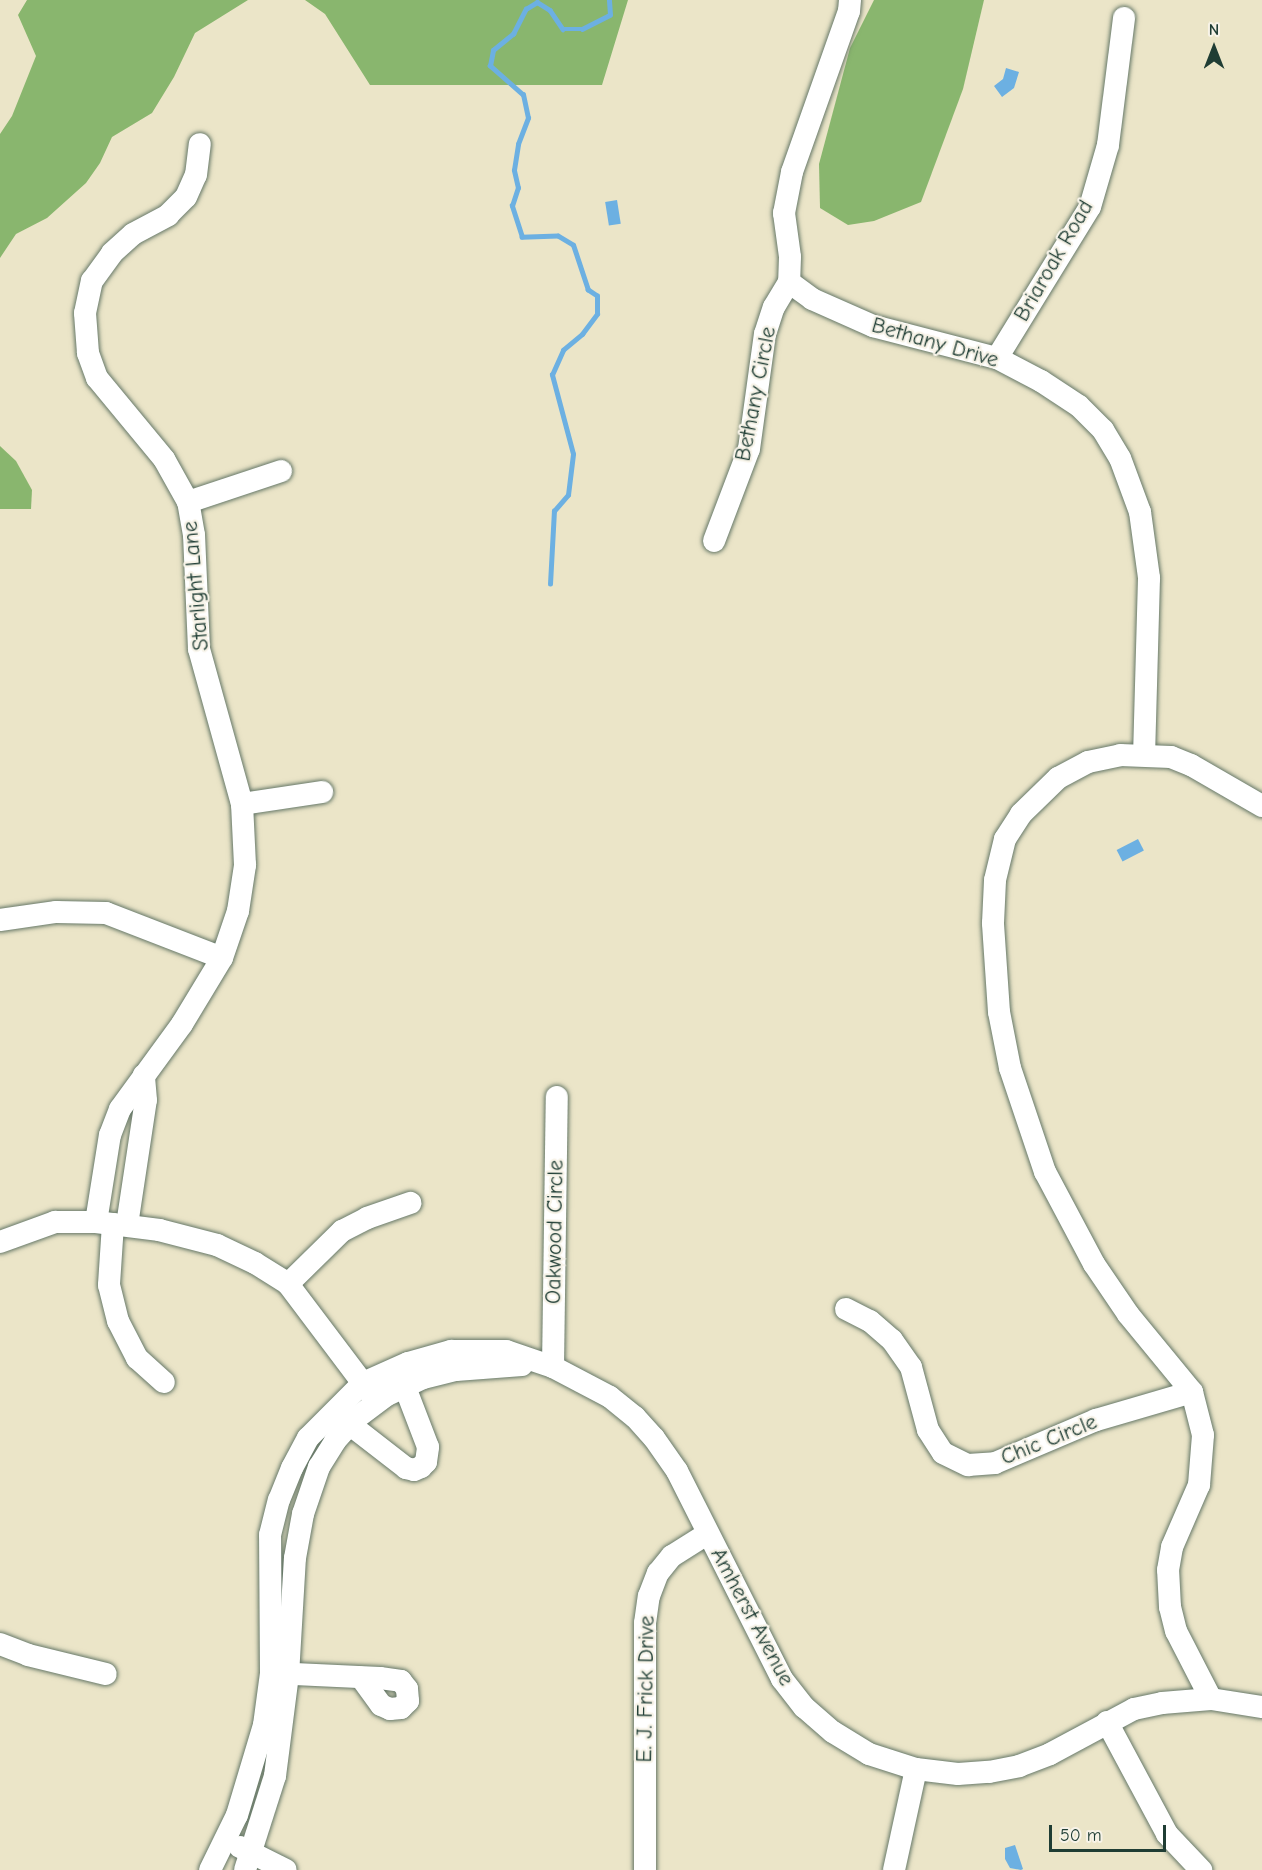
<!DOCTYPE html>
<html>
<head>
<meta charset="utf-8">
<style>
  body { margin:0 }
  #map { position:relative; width:1262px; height:1870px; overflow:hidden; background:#ebe5c8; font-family:"Comic Neue",sans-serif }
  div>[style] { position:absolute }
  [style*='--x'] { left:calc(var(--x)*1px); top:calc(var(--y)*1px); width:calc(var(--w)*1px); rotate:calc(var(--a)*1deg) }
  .forest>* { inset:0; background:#89b66e }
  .water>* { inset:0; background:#6cb0e2; transform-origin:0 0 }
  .stream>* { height:4.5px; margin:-2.25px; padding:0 2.25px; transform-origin:2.25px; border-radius:2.25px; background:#6cb0e2 }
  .roads { filter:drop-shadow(0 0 2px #667868) drop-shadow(0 0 2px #667868) }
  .minor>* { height:22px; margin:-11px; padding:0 11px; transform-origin:11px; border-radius:11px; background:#fff }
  span { translate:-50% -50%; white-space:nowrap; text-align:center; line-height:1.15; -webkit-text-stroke:4.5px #f7f3e8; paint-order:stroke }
  .street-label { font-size:22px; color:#1f3d34 }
  .north { position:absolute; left:1184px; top:18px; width:60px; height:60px; -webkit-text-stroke:4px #f7f3e8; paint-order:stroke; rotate:0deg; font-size:16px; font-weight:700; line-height:24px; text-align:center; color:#1f3d34 }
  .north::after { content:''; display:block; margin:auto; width:21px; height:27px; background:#1f3d34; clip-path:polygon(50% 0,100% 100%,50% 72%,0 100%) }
  .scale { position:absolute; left:1049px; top:1825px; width:117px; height:27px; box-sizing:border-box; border:3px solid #1f3d34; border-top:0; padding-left:8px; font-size:18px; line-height:21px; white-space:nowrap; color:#1f3d34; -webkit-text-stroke:4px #f7f3e8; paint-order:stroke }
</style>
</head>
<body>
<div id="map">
  <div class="forest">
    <div style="clip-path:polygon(27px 0,248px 0,195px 33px,174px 77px,152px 113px,112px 137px,100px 163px,86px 183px,47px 218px,16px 234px,0 258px,0 134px,12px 116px,36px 56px,18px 15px)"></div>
    <div style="clip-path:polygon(305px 0,628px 0,602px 85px,370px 85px,325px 14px)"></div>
    <div style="clip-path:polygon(874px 0,984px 0,963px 89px,921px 202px,874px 221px,848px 225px,820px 208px,819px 164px,850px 48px)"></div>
    <div style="clip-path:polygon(0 446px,16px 461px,32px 490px,31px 509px,0 509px)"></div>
  </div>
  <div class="water">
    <div style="clip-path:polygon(1006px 68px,1019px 72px,1014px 88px,1002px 97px,994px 86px,1003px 79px)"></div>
    <div style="left:617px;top:200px;width:24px;height:12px;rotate:81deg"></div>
    <div style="left:1138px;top:839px;width:13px;height:24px;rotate:63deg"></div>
    <div style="clip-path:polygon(1015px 1845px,1023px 1869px,1021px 1870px,1010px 1868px,1005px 1859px,1005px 1848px)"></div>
  </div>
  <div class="stream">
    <div style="--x:550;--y:584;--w:73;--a:-86.9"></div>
    <div style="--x:554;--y:511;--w:21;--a:-49"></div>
    <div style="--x:568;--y:495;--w:41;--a:-83"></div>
    <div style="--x:573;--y:454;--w:82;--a:-104.9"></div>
    <div style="--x:552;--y:375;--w:27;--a:-66"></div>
    <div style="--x:563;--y:350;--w:25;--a:-40"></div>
    <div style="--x:582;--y:334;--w:25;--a:-53"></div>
    <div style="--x:597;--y:314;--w:18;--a:-90"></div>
    <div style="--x:597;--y:296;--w:11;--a:-146"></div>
    <div style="--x:588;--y:290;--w:47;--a:-108.4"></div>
    <div style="--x:573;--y:245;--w:17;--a:-149"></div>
    <div style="--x:558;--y:236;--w:36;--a:178"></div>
    <div style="--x:522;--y:237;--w:33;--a:-108"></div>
    <div style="--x:512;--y:206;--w:19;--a:-72"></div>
    <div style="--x:518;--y:188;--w:18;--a:-103"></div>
    <div style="--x:514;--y:170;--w:26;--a:-81"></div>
    <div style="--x:518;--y:144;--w:28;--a:-69"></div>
    <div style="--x:528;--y:118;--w:24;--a:-102"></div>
    <div style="--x:523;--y:95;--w:44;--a:-138.7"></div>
    <div style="--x:490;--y:66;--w:16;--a:-79"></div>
    <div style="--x:493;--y:50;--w:26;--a:-39"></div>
    <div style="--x:513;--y:34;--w:28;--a:-63"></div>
    <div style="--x:526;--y:9;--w:13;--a:-32"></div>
    <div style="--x:537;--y:2;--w:15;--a:32"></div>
    <div style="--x:550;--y:10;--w:23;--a:56"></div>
    <div style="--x:563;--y:29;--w:19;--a:0"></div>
    <div style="--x:582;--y:29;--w:31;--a:-27"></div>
    <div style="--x:610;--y:15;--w:15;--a:-94"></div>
  </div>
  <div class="roads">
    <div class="minor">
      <div style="--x:850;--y:0;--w:11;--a:95"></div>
      <div style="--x:849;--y:11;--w:171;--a:109.5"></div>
      <div style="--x:792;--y:172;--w:42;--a:101"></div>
      <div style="--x:784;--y:213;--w:44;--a:82.2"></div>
      <div style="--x:790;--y:257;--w:25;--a:92"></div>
      <div style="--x:789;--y:282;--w:29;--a:36"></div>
      <div style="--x:812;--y:299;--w:67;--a:23.9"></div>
      <div style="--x:873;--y:326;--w:128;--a:14.5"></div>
      <div style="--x:997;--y:358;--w:50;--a:27.6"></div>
      <div style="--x:1041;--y:381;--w:45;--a:33.3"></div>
      <div style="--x:1079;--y:406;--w:34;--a:45"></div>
      <div style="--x:1103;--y:430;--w:33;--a:59"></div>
      <div style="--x:1120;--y:458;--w:58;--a:69.7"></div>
      <div style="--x:1140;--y:512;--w:67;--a:82.2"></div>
      <div style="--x:1149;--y:578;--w:176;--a:91.6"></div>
      <div style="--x:997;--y:358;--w:177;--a:-58.4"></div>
      <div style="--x:1090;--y:207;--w:65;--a:-73.8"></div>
      <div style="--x:1108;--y:145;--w:128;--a:-82.8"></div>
      <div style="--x:188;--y:502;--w:98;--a:-18.4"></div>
      <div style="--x:714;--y:541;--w:98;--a:-69.2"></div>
      <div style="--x:749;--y:449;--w:116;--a:-82.1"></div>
      <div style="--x:765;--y:334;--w:28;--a:-72"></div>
      <div style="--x:774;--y:307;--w:29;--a:-59"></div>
      <div style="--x:242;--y:804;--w:81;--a:-8.5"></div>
      <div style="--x:0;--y:920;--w:57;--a:-8.1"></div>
      <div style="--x:56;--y:912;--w:50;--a:1.1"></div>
      <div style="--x:106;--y:913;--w:124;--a:21.2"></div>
      <div style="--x:96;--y:1222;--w:88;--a:-80.9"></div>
      <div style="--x:110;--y:1135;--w:28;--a:-69"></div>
      <div style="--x:120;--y:1109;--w:105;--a:-53.9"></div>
      <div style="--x:182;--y:1024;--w:77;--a:-58.8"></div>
      <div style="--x:222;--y:958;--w:50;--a:-71.2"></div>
      <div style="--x:238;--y:911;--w:47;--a:-81.3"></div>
      <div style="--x:245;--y:865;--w:61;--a:-92.8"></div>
      <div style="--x:242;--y:804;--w:161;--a:-105.5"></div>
      <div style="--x:199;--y:649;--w:114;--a:-92.5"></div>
      <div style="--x:194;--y:535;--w:34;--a:-100"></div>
      <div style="--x:188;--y:502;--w:49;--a:-119.2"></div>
      <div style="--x:164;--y:459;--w:105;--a:-129.6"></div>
      <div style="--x:97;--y:378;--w:27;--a:-110"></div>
      <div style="--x:88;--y:353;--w:40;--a:-94.3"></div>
      <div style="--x:85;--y:313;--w:33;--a:-78"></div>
      <div style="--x:92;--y:281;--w:34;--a:-54"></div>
      <div style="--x:112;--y:253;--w:28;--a:-42"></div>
      <div style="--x:133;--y:234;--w:40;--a:-28"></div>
      <div style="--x:168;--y:215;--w:25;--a:-45"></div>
      <div style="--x:186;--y:197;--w:24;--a:-66"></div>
      <div style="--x:196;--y:175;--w:31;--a:-83"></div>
      <div style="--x:113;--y:1224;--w:61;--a:93.8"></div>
      <div style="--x:109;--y:1285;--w:37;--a:76"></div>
      <div style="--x:118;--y:1321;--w:42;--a:62.8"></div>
      <div style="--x:137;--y:1358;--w:36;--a:42"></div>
      <div style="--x:127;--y:1225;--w:126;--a:-81.4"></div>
      <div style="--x:146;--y:1100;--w:25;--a:-95"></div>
      <div style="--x:0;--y:1242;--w:59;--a:-20"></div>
      <div style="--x:55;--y:1222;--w:41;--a:0"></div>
      <div style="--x:96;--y:1222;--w:64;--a:7.2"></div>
      <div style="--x:159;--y:1230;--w:60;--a:14.5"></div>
      <div style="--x:217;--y:1245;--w:42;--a:25.3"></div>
      <div style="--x:255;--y:1263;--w:39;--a:32"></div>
      <div style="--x:288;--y:1284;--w:138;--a:53"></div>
      <div style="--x:288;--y:1284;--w:76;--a:-44.5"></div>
      <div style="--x:342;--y:1231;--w:28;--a:-27"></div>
      <div style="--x:367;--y:1218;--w:46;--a:-19.2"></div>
      <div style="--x:846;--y:1309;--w:27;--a:27"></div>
      <div style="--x:870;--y:1321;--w:29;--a:41"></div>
      <div style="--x:892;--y:1340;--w:33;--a:55"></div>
      <div style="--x:911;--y:1367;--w:65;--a:74.9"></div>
      <div style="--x:928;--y:1430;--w:27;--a:57"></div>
      <div style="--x:943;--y:1453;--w:28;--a:26"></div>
      <div style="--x:968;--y:1465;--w:27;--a:-4"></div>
      <div style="--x:995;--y:1463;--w:110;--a:-23.1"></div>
      <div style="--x:1096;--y:1420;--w:100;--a:-16.3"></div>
      <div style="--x:553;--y:1367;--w:270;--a:-89.2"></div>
      <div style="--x:339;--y:1416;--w:85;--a:37.8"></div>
      <div style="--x:406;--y:1468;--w:8;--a:14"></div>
      <div style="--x:414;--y:1470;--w:8;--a:-23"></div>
      <div style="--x:421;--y:1467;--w:7;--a:-45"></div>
      <div style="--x:426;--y:1462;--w:15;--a:-82"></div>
      <div style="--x:428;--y:1447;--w:78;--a:-111"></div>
      <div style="--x:0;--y:1644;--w:30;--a:21"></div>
      <div style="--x:28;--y:1655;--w:80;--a:13.7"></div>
      <div style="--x:273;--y:1673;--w:107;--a:2.7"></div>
      <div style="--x:380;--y:1678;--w:21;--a:8"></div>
      <div style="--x:401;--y:1681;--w:10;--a:53"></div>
      <div style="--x:407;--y:1689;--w:12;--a:85"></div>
      <div style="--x:408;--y:1701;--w:10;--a:135"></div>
      <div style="--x:401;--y:1708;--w:11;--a:175"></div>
      <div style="--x:390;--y:1709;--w:10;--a:-156"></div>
      <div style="--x:381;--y:1705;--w:34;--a:-126"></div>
      <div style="--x:1211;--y:1699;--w:76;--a:-117.2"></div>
      <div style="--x:1176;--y:1631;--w:25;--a:-104"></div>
      <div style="--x:1170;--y:1607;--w:37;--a:-93"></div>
      <div style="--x:1168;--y:1570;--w:23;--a:-80"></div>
      <div style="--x:1172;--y:1547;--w:68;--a:-66.5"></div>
      <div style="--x:1199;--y:1485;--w:50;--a:-85.4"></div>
      <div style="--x:1203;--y:1435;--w:44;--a:-104.3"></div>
      <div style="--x:1192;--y:1392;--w:101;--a:-129.4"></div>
      <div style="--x:1128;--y:1314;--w:60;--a:-124.2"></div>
      <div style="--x:1094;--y:1264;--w:104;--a:-118"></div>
      <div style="--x:1045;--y:1172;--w:110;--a:-108.6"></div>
      <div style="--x:1010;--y:1068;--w:57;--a:-101.1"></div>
      <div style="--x:999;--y:1012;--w:89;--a:-93.9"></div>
      <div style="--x:993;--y:923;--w:43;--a:-87.3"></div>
      <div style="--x:995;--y:880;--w:42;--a:-76.3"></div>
      <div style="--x:1005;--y:839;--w:30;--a:-57"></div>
      <div style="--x:1021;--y:814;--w:52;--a:-44.2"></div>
      <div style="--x:1058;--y:778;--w:34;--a:-28"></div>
      <div style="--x:1088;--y:762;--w:33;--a:-12"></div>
      <div style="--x:1120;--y:755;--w:51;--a:2.2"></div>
      <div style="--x:1171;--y:757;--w:22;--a:22"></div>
      <div style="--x:1191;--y:765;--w:82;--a:30"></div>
      <div style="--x:1107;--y:1722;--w:127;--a:61.8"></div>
      <div style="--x:1167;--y:1834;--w:50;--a:46.6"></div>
      <div style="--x:240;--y:1847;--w:51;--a:26.6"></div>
      <div style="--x:210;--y:1870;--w:61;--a:-63.9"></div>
      <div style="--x:237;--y:1815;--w:94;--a:-73.3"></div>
      <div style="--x:264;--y:1725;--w:52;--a:-82.3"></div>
      <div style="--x:271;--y:1673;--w:138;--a:-90.4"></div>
      <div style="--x:270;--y:1535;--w:36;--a:-76"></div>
      <div style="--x:279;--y:1500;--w:35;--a:-68"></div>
      <div style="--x:292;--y:1468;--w:34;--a:-62"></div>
      <div style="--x:308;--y:1438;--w:78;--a:-45"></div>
      <div style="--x:363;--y:1383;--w:49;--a:-24"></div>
      <div style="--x:408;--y:1363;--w:45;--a:-15.6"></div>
      <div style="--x:451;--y:1351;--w:55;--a:0"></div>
      <div style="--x:506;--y:1351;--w:50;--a:18.8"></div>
      <div style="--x:553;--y:1367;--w:64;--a:27.8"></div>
      <div style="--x:610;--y:1397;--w:32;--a:39"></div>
      <div style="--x:635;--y:1417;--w:28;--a:48"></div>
      <div style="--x:654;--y:1438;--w:40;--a:55.1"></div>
      <div style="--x:677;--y:1471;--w:233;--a:63.2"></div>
      <div style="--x:782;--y:1679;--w:36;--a:52"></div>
      <div style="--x:804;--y:1707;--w:38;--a:41"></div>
      <div style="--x:833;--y:1732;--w:42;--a:31.4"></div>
      <div style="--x:869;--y:1754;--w:49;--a:17.7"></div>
      <div style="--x:916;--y:1769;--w:42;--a:6.8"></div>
      <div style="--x:958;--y:1774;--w:31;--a:-4"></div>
      <div style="--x:989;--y:1772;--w:31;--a:-11"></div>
      <div style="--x:1019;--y:1766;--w:33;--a:-21"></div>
      <div style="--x:1050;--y:1754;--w:95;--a:-28.2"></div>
      <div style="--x:1134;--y:1709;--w:29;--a:-12"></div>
      <div style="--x:1162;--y:1703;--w:49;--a:-4.7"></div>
      <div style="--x:1211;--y:1699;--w:52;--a:8.9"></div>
      <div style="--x:245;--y:1870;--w:99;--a:-72.3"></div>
      <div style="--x:275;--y:1776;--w:102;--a:-82.7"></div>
      <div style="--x:288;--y:1675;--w:117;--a:-86.6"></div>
      <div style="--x:295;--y:1558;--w:45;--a:-79.7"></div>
      <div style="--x:303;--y:1514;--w:50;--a:-71.2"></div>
      <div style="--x:319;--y:1467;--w:31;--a:-58"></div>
      <div style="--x:335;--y:1441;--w:30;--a:-48"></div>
      <div style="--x:355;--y:1419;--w:38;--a:-37"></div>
      <div style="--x:385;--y:1396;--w:42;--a:-25.3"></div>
      <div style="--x:423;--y:1378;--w:34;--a:-14"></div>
      <div style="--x:456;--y:1370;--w:66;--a:-4.3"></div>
      <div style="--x:645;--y:1870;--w:247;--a:-90"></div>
      <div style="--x:645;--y:1623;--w:27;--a:-82"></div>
      <div style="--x:649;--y:1596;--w:25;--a:-69"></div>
      <div style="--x:658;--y:1573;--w:22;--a:-51"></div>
      <div style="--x:672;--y:1556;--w:41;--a:-32.2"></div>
      <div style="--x:894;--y:1870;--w:103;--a:-77.7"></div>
    </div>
  </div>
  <div class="street-label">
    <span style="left:1054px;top:261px;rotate:-60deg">Briaroak Road</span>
    <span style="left:935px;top:343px;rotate:16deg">Bethany Drive</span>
    <span style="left:756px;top:394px;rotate:-79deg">Bethany Circle</span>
    <span style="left:196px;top:586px;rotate:-95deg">Starlight Lane</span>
    <span style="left:555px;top:1232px;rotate:-89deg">Oakwood Circle</span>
    <span style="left:1049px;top:1440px;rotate:-22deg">Chic Circle</span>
    <span style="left:752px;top:1617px;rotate:62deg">Amherst Avenue</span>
    <span style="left:646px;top:1689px;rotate:-89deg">E. J. Frick Drive</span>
  </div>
  <div class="north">N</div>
  <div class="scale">50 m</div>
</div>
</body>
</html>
